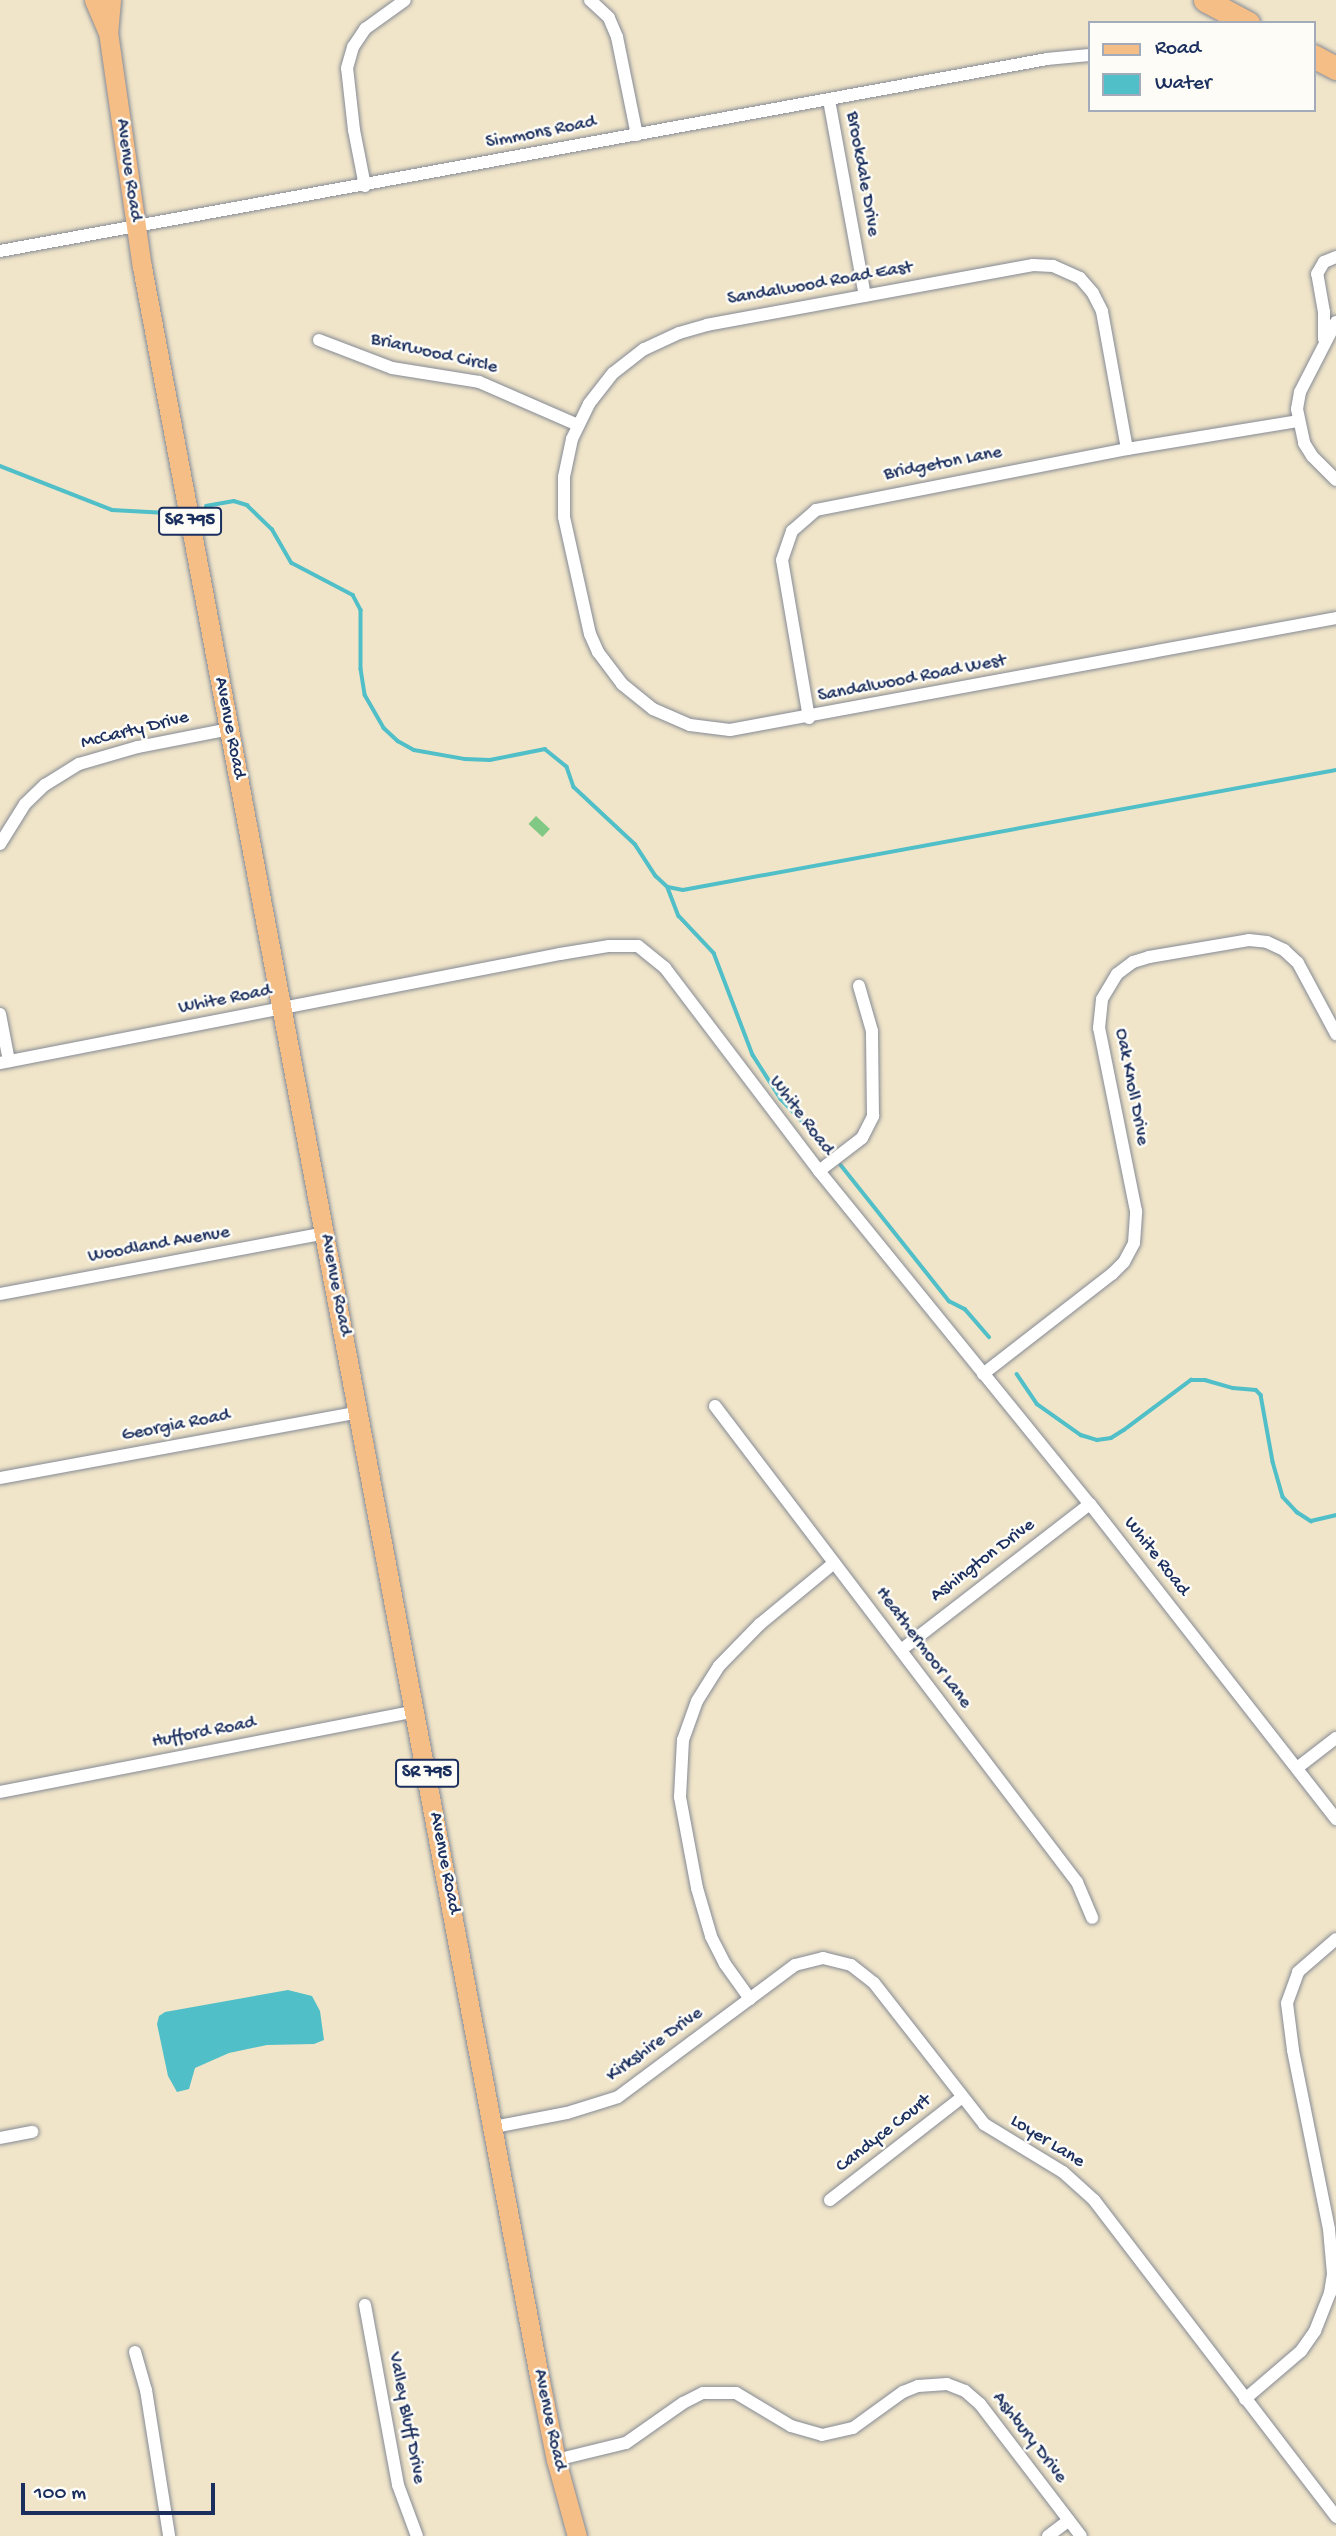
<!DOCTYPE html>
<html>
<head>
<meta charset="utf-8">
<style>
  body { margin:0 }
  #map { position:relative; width:1336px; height:2536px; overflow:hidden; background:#f0e5c9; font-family:"Gochi Hand",sans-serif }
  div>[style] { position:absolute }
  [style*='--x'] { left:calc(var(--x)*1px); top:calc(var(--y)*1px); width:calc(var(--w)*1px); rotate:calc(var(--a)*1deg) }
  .green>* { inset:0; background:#81c884; transform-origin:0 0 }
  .water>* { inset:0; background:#51bfc8 }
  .stream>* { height:3.5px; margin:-1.75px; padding:0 1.75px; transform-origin:1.75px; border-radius:1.75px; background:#51bfc8 }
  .roads { filter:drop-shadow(0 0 2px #868a94) drop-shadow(0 0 2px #868a94) }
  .minor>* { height:12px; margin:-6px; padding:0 6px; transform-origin:6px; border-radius:6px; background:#fff }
  .primary>* { height:19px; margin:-9.5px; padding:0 9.5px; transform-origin:9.5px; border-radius:9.5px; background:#f6be87 }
  .motorway>* { height:23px; margin:-11.5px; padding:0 11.5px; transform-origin:11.5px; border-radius:11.5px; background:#f6be87 }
  span { translate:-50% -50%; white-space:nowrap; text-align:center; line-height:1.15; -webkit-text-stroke:5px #fdfcf7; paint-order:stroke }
  .shield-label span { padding:2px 5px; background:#fdfcf7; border:2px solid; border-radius:5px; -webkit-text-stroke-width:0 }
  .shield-label { font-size:18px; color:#1b2f5e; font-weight:700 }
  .street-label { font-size:19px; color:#1b2f5e }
  .legend { position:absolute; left:1088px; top:21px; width:228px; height:91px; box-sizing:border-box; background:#fdfcf7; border:2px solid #a3aaba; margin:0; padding:9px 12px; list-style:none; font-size:21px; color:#1b2f5e }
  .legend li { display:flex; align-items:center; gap:14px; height:35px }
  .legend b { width:35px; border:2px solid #a3aaba }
  .scale { position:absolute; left:21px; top:2483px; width:194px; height:32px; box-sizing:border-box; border:4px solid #1b2f5e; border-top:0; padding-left:9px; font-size:21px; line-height:24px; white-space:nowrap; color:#1b2f5e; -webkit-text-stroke:5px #fdfcf7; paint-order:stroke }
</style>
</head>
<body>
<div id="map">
  <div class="green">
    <div style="left:536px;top:816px;width:19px;height:11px;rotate:43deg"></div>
  </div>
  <div class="water">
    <div style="clip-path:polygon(288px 1990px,312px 1996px,320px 2011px,324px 2040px,314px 2044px,267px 2045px,229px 2053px,195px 2068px,189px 2089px,177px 2092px,168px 2076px,157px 2024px,159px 2016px,165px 2012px)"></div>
  </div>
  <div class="stream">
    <div style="--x:0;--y:466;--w:120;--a:21.4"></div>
    <div style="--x:112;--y:510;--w:55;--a:3.1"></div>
    <div style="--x:206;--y:506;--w:28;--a:-10"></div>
    <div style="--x:234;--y:501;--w:14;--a:17"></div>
    <div style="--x:247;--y:505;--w:35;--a:44"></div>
    <div style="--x:272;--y:529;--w:39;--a:60"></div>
    <div style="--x:292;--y:563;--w:69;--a:27.7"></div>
    <div style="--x:353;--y:595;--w:17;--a:62"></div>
    <div style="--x:361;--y:610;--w:59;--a:90"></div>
    <div style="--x:361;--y:669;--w:26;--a:81"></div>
    <div style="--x:365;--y:695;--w:38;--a:60"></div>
    <div style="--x:384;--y:728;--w:19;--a:43"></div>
    <div style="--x:398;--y:741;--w:18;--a:29"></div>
    <div style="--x:414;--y:750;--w:52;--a:10"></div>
    <div style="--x:465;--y:759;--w:25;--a:2"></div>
    <div style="--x:490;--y:760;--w:56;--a:-11.3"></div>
    <div style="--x:545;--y:749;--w:28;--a:39"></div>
    <div style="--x:567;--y:767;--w:21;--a:71"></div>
    <div style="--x:574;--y:787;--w:83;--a:43.1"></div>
    <div style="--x:635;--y:844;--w:38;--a:57"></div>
    <div style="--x:656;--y:876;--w:16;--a:43"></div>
    <div style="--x:668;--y:887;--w:15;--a:11"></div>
    <div style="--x:683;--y:890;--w:664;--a:-10.41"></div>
    <div style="--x:668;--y:888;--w:30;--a:69"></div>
    <div style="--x:679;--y:916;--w:51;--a:46.6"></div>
    <div style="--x:714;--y:953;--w:109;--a:69.1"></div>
    <div style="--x:753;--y:1055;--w:52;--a:57.5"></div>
    <div style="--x:781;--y:1099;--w:69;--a:46.2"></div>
    <div style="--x:841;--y:1165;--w:174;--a:51.5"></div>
    <div style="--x:949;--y:1301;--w:18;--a:27"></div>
    <div style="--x:965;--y:1309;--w:37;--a:49"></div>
    <div style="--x:1017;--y:1374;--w:36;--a:56"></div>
    <div style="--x:1037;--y:1404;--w:54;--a:35.2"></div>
    <div style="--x:1081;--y:1435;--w:17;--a:17"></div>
    <div style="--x:1097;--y:1440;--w:14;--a:-8"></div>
    <div style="--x:1111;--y:1438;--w:15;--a:-32"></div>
    <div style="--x:1124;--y:1430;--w:84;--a:-36.7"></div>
    <div style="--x:1191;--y:1380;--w:14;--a:0"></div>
    <div style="--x:1205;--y:1380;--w:29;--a:16"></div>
    <div style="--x:1233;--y:1388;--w:23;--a:5"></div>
    <div style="--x:1256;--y:1390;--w:7;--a:45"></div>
    <div style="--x:1261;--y:1395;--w:68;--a:79.8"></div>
    <div style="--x:1273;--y:1462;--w:36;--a:74"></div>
    <div style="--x:1283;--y:1497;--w:21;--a:47"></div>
    <div style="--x:1297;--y:1512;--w:17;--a:33"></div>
    <div style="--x:1311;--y:1521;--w:26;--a:-13"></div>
  </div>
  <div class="roads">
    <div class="minor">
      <div style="--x:590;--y:0;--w:26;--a:43"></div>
      <div style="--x:609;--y:18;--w:21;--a:67"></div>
      <div style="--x:617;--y:37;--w:100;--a:78.5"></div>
      <div style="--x:829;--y:100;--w:199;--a:79.6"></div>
      <div style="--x:365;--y:186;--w:57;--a:-101.1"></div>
      <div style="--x:354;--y:130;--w:62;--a:-96.4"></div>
      <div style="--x:347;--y:68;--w:22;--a:-74"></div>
      <div style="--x:353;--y:47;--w:22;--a:-56"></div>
      <div style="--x:365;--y:29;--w:49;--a:-35.9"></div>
      <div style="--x:0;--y:251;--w:1064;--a:-10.39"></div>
      <div style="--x:1047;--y:59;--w:42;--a:-5.4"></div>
      <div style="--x:1336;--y:322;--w:79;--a:117.2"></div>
      <div style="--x:1300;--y:392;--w:17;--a:100"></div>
      <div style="--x:1297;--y:409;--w:35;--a:78"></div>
      <div style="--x:1304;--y:443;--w:15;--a:58"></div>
      <div style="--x:1312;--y:456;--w:34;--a:45"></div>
      <div style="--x:1324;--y:339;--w:27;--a:-90"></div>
      <div style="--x:1324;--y:312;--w:39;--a:-100"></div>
      <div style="--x:1317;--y:274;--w:14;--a:-60"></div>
      <div style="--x:1324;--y:262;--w:13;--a:-23"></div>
      <div style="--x:319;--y:340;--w:78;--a:21"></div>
      <div style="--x:392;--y:368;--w:88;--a:9.1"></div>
      <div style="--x:479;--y:382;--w:108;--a:23.5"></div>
      <div style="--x:1127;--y:449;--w:140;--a:-100.3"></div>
      <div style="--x:1102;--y:311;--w:20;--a:-117"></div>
      <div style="--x:1093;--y:293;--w:20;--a:-131"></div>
      <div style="--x:1080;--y:278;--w:30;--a:-156"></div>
      <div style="--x:1053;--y:266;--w:20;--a:-177"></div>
      <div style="--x:1033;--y:265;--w:331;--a:169.6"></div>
      <div style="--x:707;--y:325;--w:29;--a:164"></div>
      <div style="--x:679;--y:333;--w:38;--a:155"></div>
      <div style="--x:644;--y:349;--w:39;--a:142"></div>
      <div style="--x:613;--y:373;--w:39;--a:128"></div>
      <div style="--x:589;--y:404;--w:39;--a:116"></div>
      <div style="--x:572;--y:439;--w:39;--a:102"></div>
      <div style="--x:564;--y:477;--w:40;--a:90"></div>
      <div style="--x:564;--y:517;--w:120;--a:77.5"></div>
      <div style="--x:590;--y:634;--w:20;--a:66"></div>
      <div style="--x:598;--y:652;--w:40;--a:53"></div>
      <div style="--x:622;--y:684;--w:40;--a:39"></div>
      <div style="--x:653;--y:709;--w:40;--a:23.4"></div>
      <div style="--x:690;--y:725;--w:40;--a:7.1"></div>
      <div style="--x:730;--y:730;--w:616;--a:-10.47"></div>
      <div style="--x:809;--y:718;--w:160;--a:-99.7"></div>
      <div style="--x:782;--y:560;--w:31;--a:-71"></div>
      <div style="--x:792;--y:531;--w:32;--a:-41"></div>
      <div style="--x:816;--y:510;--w:317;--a:-11.1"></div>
      <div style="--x:1127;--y:449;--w:173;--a:-9.3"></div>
      <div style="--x:0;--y:844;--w:47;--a:-58"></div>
      <div style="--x:25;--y:804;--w:28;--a:-44"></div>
      <div style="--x:45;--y:785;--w:40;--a:-32"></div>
      <div style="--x:79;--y:764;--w:61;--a:-16.1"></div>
      <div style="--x:138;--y:747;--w:94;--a:-11.1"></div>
      <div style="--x:0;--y:1014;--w:48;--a:79.2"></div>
      <div style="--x:0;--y:1063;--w:571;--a:-11.01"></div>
      <div style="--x:560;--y:954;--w:50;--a:-9.3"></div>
      <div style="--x:609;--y:946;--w:29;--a:0"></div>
      <div style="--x:638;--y:946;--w:35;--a:39"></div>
      <div style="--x:665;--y:968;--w:255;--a:52.8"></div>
      <div style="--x:819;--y:1171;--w:429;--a:50.9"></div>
      <div style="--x:1090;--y:1504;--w:400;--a:52"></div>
      <div style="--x:819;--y:1171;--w:54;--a:-37.5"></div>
      <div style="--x:862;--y:1138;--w:25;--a:-63"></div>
      <div style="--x:873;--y:1116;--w:85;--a:-90.7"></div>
      <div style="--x:872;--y:1031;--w:47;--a:-106.1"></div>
      <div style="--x:0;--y:1294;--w:331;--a:-10.6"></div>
      <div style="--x:983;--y:1374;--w:163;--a:-37.8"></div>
      <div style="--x:1112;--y:1274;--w:17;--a:-45"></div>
      <div style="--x:1124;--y:1262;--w:21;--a:-62"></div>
      <div style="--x:1134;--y:1243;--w:32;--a:-86"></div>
      <div style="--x:1136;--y:1211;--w:187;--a:-101.4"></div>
      <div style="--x:1099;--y:1028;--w:29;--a:-84"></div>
      <div style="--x:1102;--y:999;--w:29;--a:-59"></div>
      <div style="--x:1117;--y:974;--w:20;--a:-37"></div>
      <div style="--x:1133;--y:962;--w:17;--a:-17"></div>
      <div style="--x:1149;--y:957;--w:101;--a:-9.6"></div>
      <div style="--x:1249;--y:940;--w:18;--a:6"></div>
      <div style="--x:1267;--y:942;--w:19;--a:25"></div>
      <div style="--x:1284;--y:950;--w:19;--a:43"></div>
      <div style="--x:1298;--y:963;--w:81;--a:61.8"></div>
      <div style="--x:715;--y:1406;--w:598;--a:52.75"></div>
      <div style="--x:1077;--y:1882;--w:39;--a:67"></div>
      <div style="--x:0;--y:1478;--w:365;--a:-10.4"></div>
      <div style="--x:901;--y:1650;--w:239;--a:-37.7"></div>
      <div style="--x:1297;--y:1768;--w:49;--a:-37.6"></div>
      <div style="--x:0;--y:1792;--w:424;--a:-11"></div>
      <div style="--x:750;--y:1999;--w:43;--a:-125.5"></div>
      <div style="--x:725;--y:1964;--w:31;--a:-117"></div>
      <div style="--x:711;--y:1936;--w:50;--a:-106.3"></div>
      <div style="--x:697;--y:1888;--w:93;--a:-100.6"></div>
      <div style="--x:680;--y:1797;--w:57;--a:-87"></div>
      <div style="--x:683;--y:1740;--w:41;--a:-70.3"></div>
      <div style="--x:697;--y:1701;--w:41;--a:-57.8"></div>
      <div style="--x:719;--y:1666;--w:59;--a:-45.7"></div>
      <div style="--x:760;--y:1624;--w:96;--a:-39.5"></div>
      <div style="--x:494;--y:2127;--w:74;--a:-10.9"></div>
      <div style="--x:567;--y:2113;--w:53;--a:-17.4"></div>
      <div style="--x:618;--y:2097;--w:221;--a:-36.7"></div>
      <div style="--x:795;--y:1965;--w:29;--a:-14"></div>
      <div style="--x:823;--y:1958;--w:29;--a:14"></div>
      <div style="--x:851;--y:1965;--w:29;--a:38"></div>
      <div style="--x:874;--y:1983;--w:179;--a:52"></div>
      <div style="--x:984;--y:2124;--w:92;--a:31.3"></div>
      <div style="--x:1063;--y:2172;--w:42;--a:42.1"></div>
      <div style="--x:1094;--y:2200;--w:399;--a:52.6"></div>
      <div style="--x:0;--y:2138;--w:33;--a:-11"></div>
      <div style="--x:830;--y:2200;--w:166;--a:-37.9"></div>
      <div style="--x:365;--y:2305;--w:183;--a:79.6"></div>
      <div style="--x:398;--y:2485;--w:54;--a:69.6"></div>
      <div style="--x:135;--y:2352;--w:40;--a:74"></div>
      <div style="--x:146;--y:2390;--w:148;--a:81"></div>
      <div style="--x:1245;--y:2399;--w:74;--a:-40.6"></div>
      <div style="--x:1301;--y:2351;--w:24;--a:-55"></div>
      <div style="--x:1315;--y:2331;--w:41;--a:-68.5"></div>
      <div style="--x:1330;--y:2293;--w:19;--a:-81"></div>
      <div style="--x:1333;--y:2274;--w:45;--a:-95.1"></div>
      <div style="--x:1329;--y:2229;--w:183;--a:-101.4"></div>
      <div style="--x:1293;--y:2050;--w:47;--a:-97.3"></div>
      <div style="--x:1287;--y:2003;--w:33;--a:-70"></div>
      <div style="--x:1298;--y:1972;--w:50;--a:-41"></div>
      <div style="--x:556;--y:2460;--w:72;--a:-13.7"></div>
      <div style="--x:626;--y:2443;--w:70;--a:-35.1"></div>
      <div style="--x:683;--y:2403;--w:22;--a:-27"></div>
      <div style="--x:703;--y:2393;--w:33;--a:0"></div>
      <div style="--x:736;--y:2393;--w:64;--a:31"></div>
      <div style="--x:791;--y:2426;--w:32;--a:16"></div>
      <div style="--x:822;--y:2435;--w:32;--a:-13"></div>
      <div style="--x:853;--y:2428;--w:62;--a:-35.8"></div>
      <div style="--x:903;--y:2392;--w:16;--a:-22"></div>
      <div style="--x:918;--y:2386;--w:29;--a:-4"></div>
      <div style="--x:947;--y:2384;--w:19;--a:21"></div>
      <div style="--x:965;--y:2391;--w:20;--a:41"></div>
      <div style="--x:980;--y:2404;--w:166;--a:52.6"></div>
      <div style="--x:1048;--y:2536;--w:26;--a:-37"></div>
    </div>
    <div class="primary">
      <div style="--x:94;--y:0;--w:34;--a:67"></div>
      <div style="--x:111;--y:0;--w:32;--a:95"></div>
      <div style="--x:108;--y:32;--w:237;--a:81.8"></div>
      <div style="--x:142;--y:267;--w:2151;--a:79.34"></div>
      <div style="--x:540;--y:2381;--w:81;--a:78.6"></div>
      <div style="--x:556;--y:2460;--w:79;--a:74.6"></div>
    </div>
    <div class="motorway">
      <div style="--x:1205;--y:0;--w:49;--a:28.1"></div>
      <div style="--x:1313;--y:56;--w:26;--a:28"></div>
    </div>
  </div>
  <div class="shield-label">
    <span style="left:190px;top:521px">SR 795</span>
    <span style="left:427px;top:1773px">SR 795</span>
  </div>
  <div class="street-label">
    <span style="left:541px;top:133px;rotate:-11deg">Simmons Road</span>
    <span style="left:128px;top:170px;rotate:82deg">Avenue Road</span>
    <span style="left:862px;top:174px;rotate:80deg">Brookdale Drive</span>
    <span style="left:820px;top:284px;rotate:-10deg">Sandalwood Road East</span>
    <span style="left:434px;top:354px;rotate:13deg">Briarwood Circle</span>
    <span style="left:943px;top:464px;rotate:-11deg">Bridgeton Lane</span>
    <span style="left:912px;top:679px;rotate:-11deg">Sandalwood Road West</span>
    <span style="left:229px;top:728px;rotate:79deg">Avenue Road</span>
    <span style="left:135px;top:731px;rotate:-14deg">McCarty Drive</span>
    <span style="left:225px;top:1000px;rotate:-11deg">White Road</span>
    <span style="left:1131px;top:1087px;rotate:79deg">Oak Knoll Drive</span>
    <span style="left:801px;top:1116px;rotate:53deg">White Road</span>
    <span style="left:159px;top:1245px;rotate:-10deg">Woodland Avenue</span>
    <span style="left:335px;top:1285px;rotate:79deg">Avenue Road</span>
    <span style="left:176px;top:1426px;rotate:-11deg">Georgia Road</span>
    <span style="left:1156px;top:1557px;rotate:52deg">White Road</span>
    <span style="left:983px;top:1561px;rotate:-37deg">Ashington Drive</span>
    <span style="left:923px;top:1648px;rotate:53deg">Heathermoor Lane</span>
    <span style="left:204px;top:1733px;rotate:-11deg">Hufford Road</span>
    <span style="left:444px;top:1863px;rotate:79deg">Avenue Road</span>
    <span style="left:655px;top:2045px;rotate:-36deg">Kirkshire Drive</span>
    <span style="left:884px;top:2134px;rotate:-38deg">Candyce Court</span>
    <span style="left:1047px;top:2142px;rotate:32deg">Loyer Lane</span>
    <span style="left:406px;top:2418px;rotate:79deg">Valley Bluff Drive</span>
    <span style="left:549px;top:2420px;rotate:78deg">Avenue Road</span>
    <span style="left:1029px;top:2438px;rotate:52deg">Ashbury Drive</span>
  </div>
  <ul class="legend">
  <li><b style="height:9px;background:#f6be87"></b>Road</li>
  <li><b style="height:19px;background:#51bfc8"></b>Water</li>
  </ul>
  <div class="scale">100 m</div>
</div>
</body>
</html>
